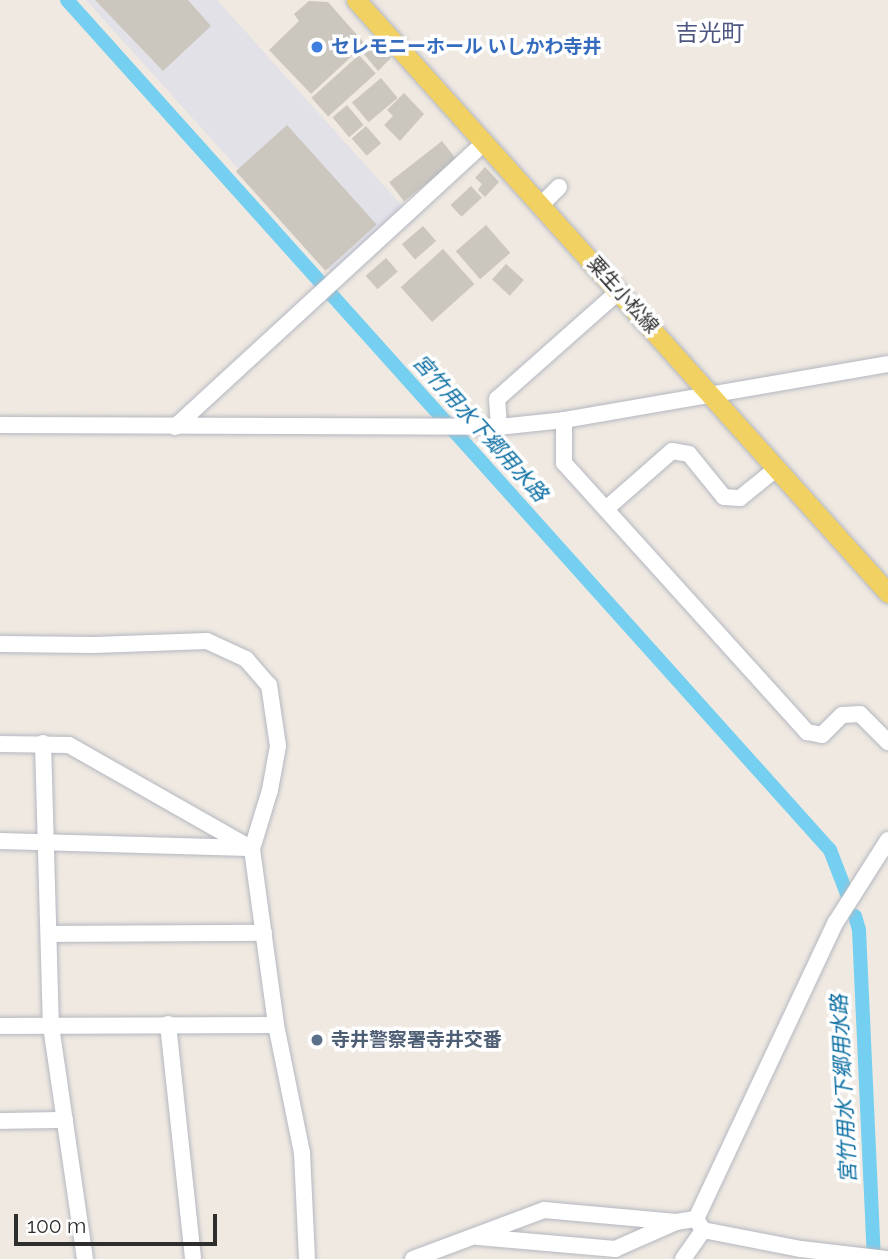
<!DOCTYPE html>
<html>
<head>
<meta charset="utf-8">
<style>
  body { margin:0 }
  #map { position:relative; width:888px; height:1259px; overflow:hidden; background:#efe9e1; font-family:Raleway,"Noto Sans JP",sans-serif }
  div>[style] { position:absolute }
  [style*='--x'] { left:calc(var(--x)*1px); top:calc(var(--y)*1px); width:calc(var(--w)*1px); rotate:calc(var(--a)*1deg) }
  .industrial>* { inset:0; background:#e3e1e8 }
  .canal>* { height:14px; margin:-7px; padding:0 7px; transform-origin:7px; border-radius:7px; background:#75cff0 }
  .building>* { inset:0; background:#cbc7bf; transform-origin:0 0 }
  .roads { filter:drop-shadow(0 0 2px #b4b7c1) drop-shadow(0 0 2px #b4b7c1) }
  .minor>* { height:16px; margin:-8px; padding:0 8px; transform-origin:8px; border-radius:8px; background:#fff }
  .major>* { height:19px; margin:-9.5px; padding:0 9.5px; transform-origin:9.5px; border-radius:9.5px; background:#f2d163 }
  .dots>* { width:19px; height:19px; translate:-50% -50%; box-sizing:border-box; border:4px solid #fff; border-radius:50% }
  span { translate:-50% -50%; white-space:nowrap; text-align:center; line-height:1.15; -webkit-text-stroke:7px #fff; paint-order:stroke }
  .shop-label { font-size:19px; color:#366cbe; font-weight:700 }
  .left { translate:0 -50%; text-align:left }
  .street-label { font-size:19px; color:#2e2e2e }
  .service-label { font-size:19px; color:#4e5e75; font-weight:700 }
  .water-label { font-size:21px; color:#0d6fa3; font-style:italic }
  .quarter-label { font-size:23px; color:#4d5680 }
  .scale { position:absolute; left:14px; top:1214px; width:203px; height:32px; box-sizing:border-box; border:4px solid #2e2e2e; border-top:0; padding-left:9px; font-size:21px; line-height:24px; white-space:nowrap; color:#2e2e2e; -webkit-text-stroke:5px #fff; paint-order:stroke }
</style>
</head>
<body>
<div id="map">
  <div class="industrial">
    <div style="clip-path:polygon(86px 0,217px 0,405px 209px,335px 276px)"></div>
  </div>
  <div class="canal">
    <div style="--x:67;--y:0;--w:1142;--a:48.09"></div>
    <div style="--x:830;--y:850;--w:47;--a:68.9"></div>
    <div style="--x:855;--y:916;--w:15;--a:74"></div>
    <div style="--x:859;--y:930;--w:329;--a:87.4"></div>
  </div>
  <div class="building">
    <div style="clip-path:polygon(95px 0,188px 0,211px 26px,163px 71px)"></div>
    <div style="clip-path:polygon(309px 1px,328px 2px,365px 44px,311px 94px,269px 50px,299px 21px,294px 14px)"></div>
    <div style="clip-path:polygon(377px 41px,391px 58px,378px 71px,364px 54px)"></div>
    <div style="left:359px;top:55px;width:25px;height:64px;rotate:48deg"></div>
    <div style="left:381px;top:78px;width:26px;height:38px;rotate:50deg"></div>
    <div style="clip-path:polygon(404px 93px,424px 114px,400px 141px,384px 125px,393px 116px,387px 110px)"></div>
    <div style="left:347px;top:105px;width:26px;height:19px;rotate:50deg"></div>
    <div style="left:287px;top:125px;width:134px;height:69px;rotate:48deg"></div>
    <div style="left:366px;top:126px;width:23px;height:19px;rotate:49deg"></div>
    <div style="left:442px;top:141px;width:24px;height:67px;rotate:52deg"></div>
    <div style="clip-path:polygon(485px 167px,499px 182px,485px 197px,478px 190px,482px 184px,475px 178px)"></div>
    <div style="left:471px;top:186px;width:16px;height:28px;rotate:47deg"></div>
    <div style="left:486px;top:225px;width:37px;height:40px;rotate:49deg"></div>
    <div style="left:423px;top:226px;width:20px;height:28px;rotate:49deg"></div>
    <div style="left:443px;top:249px;width:47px;height:57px;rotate:48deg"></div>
    <div style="left:386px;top:258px;width:18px;height:27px;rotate:49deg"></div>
    <div style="left:506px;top:264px;width:24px;height:21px;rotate:42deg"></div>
  </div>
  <div class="roads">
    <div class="minor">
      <div style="--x:542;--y:204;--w:24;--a:-45"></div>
      <div style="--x:564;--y:420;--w:43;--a:90"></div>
      <div style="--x:564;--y:463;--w:363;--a:47.9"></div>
      <div style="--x:807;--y:732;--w:15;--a:11"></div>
      <div style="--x:822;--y:735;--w:28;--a:-45"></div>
      <div style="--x:842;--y:715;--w:18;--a:-3"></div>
      <div style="--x:860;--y:714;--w:40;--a:45"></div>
      <div style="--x:0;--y:425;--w:499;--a:0.2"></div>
      <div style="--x:499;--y:427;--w:65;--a:-6.1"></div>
      <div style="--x:564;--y:420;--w:329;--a:-9.8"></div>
      <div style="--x:175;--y:427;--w:421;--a:-42.6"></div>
      <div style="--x:499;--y:427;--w:28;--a:-94"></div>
      <div style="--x:497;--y:399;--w:163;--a:-41.5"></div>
      <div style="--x:607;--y:508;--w:86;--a:-41.2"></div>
      <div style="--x:672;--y:451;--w:17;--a:10"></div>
      <div style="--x:689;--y:454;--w:55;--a:50.9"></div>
      <div style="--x:724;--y:497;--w:16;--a:4"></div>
      <div style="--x:740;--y:498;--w:46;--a:-38.9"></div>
      <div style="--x:0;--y:644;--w:94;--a:0.6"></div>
      <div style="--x:94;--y:645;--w:113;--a:-2"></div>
      <div style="--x:207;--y:641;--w:43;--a:24.8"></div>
      <div style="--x:246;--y:659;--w:35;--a:49"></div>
      <div style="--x:269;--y:685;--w:62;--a:81.6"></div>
      <div style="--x:278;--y:746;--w:45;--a:100.3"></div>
      <div style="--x:270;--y:790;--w:62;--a:107"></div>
      <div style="--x:252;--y:849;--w:178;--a:82.2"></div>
      <div style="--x:276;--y:1025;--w:131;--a:78.5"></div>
      <div style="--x:302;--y:1153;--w:106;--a:87.3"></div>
      <div style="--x:43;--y:743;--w:283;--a:88.4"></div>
      <div style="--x:51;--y:1026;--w:235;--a:81.7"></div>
      <div style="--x:0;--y:744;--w:69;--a:0.8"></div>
      <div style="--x:69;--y:745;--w:210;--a:29.6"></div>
      <div style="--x:0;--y:841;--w:249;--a:1.6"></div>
      <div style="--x:49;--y:934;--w:215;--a:-0.3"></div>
      <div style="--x:168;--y:1024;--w:236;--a:83.9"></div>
      <div style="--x:0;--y:1026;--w:276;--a:-0.2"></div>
      <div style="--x:0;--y:1121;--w:65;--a:-0.9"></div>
      <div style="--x:696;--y:1219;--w:328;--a:-64.8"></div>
      <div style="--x:836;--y:922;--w:97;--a:-57.6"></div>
      <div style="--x:696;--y:1219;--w:13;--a:58"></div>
      <div style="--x:703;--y:1230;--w:100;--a:11"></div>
      <div style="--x:801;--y:1249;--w:86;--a:6.7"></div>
      <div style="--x:478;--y:1237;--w:138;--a:5"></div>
      <div style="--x:615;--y:1249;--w:64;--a:-23.8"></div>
      <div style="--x:413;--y:1259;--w:140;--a:-20.5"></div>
      <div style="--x:544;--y:1210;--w:133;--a:5.2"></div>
      <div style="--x:676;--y:1222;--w:20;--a:-9"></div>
      <div style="--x:683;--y:1259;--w:35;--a:-55"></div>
    </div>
    <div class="major">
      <div style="--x:356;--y:0;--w:797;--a:48.1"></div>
    </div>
  </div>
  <div class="dots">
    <div style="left:317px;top:47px;background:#3f7fe0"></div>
    <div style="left:317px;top:1040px;background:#5c6f8a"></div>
  </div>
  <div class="shop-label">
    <span class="left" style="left:331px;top:47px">セレモニーホール いしかわ寺井</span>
  </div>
  <div class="street-label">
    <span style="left:623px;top:295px;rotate:48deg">粟生小松線</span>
  </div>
  <div class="service-label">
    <span class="left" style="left:331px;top:1040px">寺井警察署寺井交番</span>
  </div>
  <div class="water-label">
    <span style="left:480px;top:428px;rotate:48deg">宮竹用水下郷用水路</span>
    <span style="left:844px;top:1089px;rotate:-93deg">宮竹用水下郷用水路</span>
  </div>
  <div class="quarter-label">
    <span style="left:710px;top:33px">吉光町</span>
  </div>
  <div class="scale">100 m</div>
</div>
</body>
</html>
